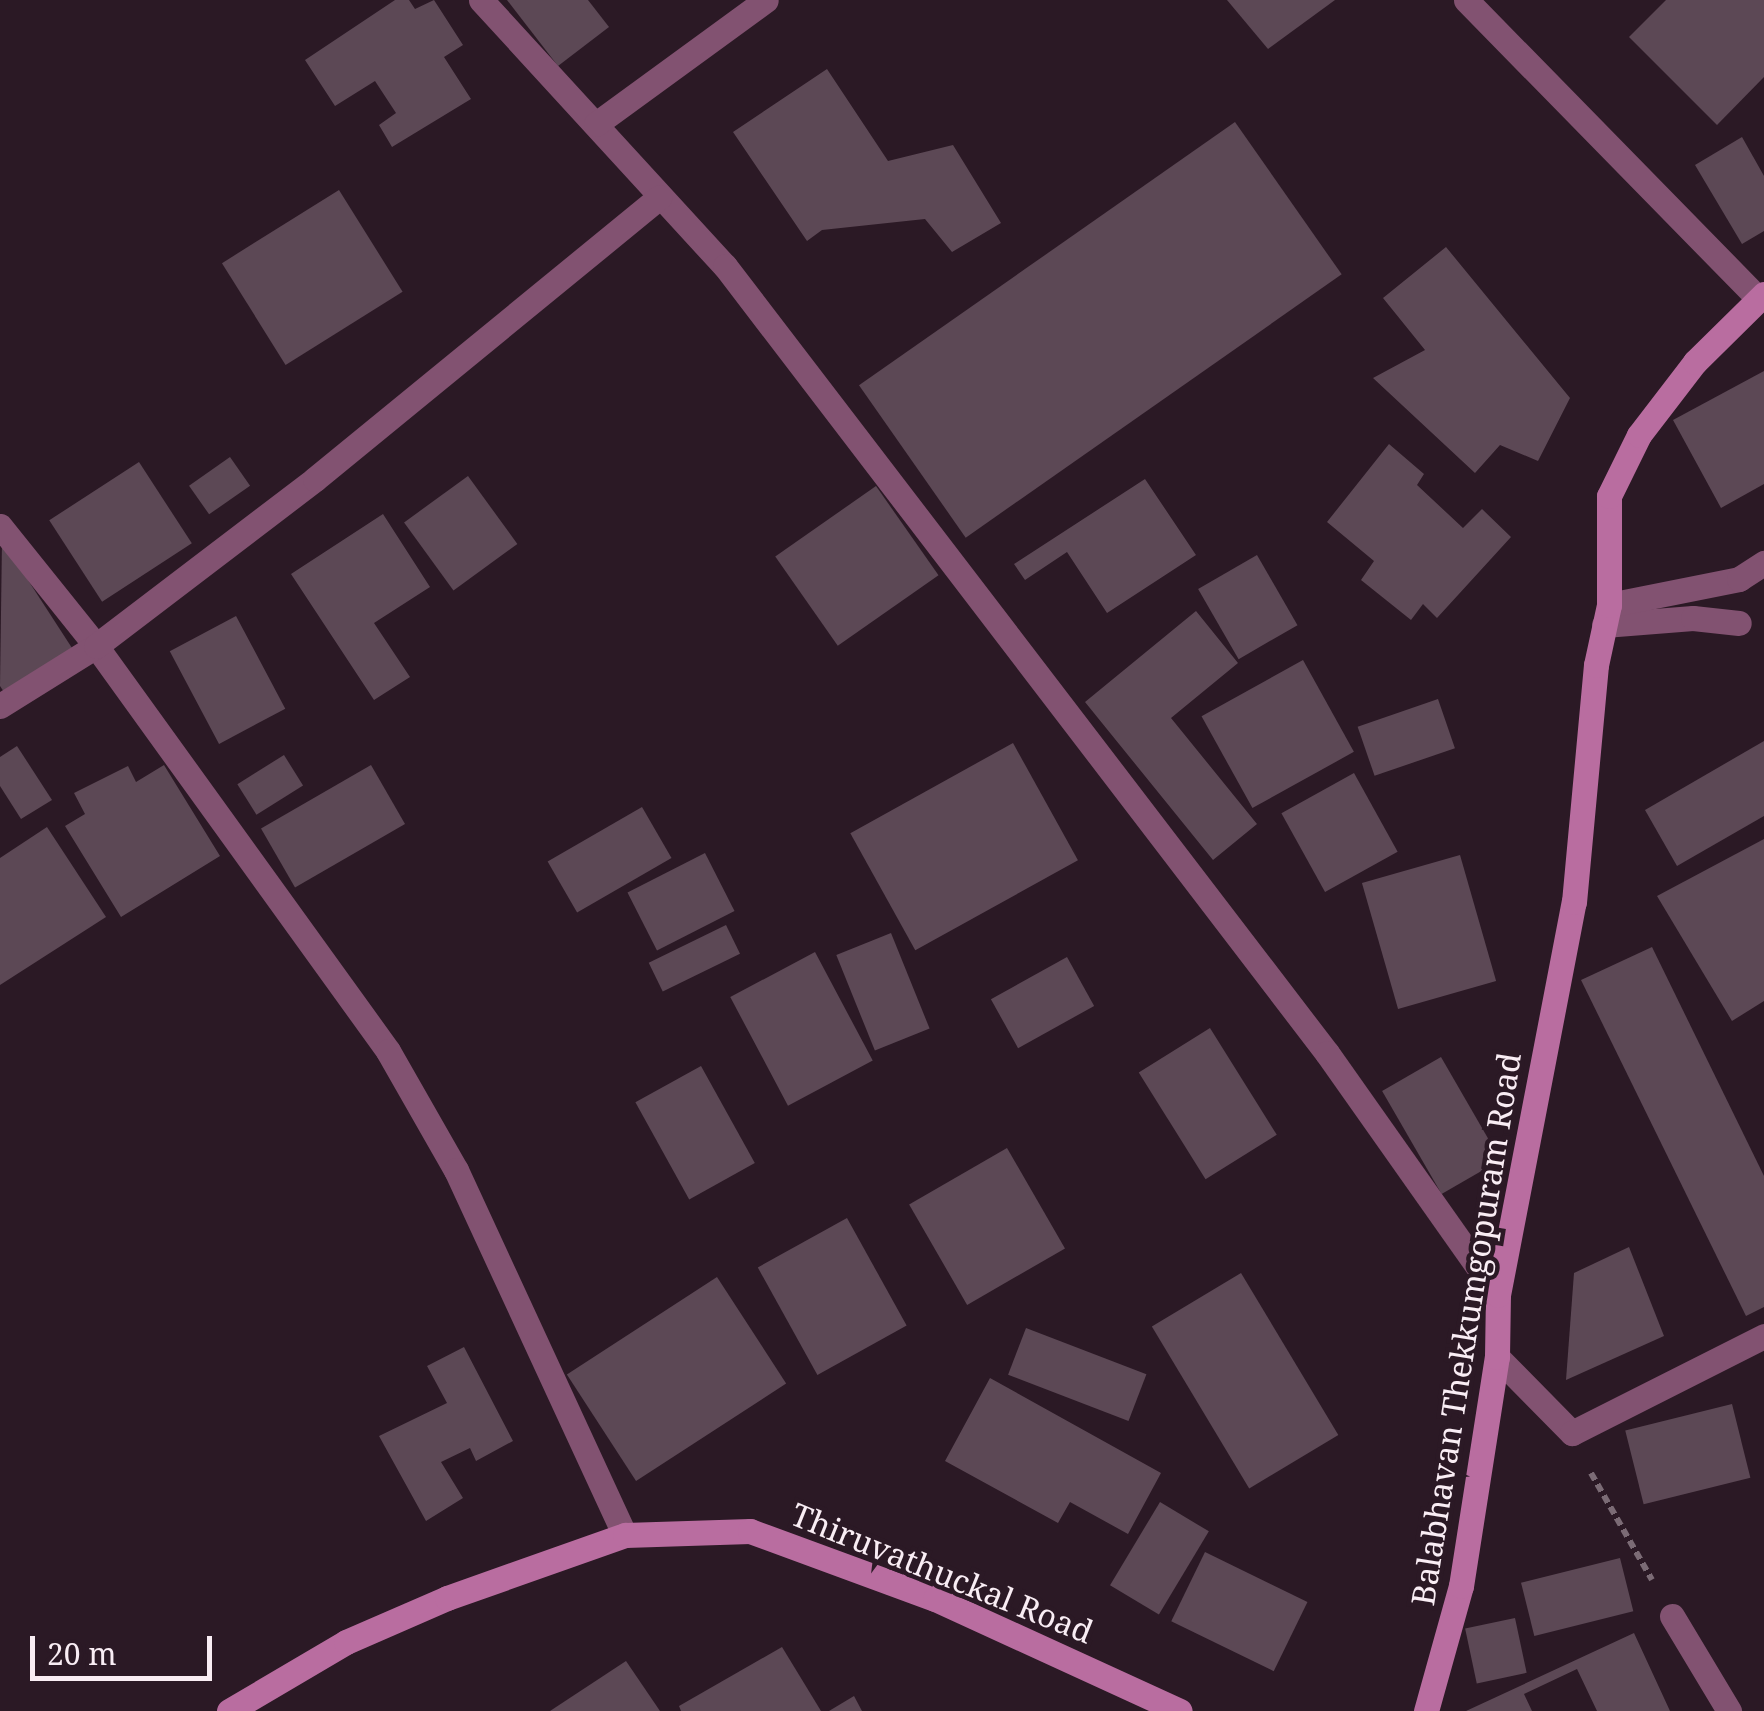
<!DOCTYPE html>
<html>
<head>
<meta charset="utf-8">
<style>
  body { margin:0 }
  #map { position:relative; width:1764px; height:1711px; overflow:hidden; background:#2b1925; font-family:"Noto Serif",serif }
  div>[style] { position:absolute }
  [style*='--x'] { left:calc(var(--x)*1px); top:calc(var(--y)*1px); width:calc(var(--w)*1px); rotate:calc(var(--a)*1deg) }
  .building>* { inset:0; background:#5c4855; transform-origin:0 0 }
  .path>* { height:6px; margin-top:-3px; transform-origin:0; background:repeating-linear-gradient(90deg,#7b6b75 0 8px,transparent 0 13px) }
  .service>* { height:25px; margin:-12.5px; padding:0 12.5px; transform-origin:12.5px; border-radius:12.5px; background:#825271 }
  .minor>* { height:25px; margin:-12.5px; padding:0 12.5px; transform-origin:12.5px; border-radius:12.5px; background:#825271 }
  .secondary>* { height:25px; margin:-12.5px; padding:0 12.5px; transform-origin:12.5px; border-radius:12.5px; background:#b96da0 }
  span { translate:-50% -50%; white-space:nowrap; text-align:center; line-height:1.15; -webkit-text-stroke:9px #2b1925; paint-order:stroke }
  .street-label { font-size:32px; color:#f9edf4 }
  .scale { position:absolute; left:30px; top:1636px; width:182px; height:45px; box-sizing:border-box; border:5px solid #f9edf4; border-top:0; padding-left:12px; font-size:30px; line-height:35px; white-space:nowrap; color:#f9edf4; -webkit-text-stroke:8px #2b1925; paint-order:stroke }
</style>
</head>
<body>
<div id="map">
  <div class="building">
    <div style="clip-path:polygon(395px 0,409px 0,415px 9px,434px 0,463px 45px,444px 57px,471px 99px,392px 147px,379px 125px,396px 113px,375px 81px,335px 106px,305px 60px)"></div>
    <div style="clip-path:polygon(507px 0,588px 0,609px 27px,558px 66px)"></div>
    <div style="clip-path:polygon(1227px 0,1335px 0,1268px 49px)"></div>
    <div style="clip-path:polygon(1666px 0,1764px 0,1764px 77px,1717px 125px,1629px 37px)"></div>
    <div style="clip-path:polygon(827px 69px,888px 161px,953px 145px,1001px 223px,952px 252px,925px 219px,822px 230px,807px 241px,733px 132px)"></div>
    <div style="left:1235px;top:122px;width:186px;height:459px;rotate:55deg"></div>
    <div style="clip-path:polygon(1742px 137px,1764px 176px,1764px 231px,1742px 244px,1695px 165px)"></div>
    <div style="left:339px;top:190px;width:120px;height:138px;rotate:58deg"></div>
    <div style="clip-path:polygon(1446px 247px,1570px 398px,1538px 461px,1500px 445px,1475px 473px,1373px 378px,1425px 350px,1383px 298px)"></div>
    <div style="clip-path:polygon(1764px 371px,1764px 484px,1721px 508px,1673px 420px)"></div>
    <div style="clip-path:polygon(1389px 444px,1424px 474px,1417px 485px,1463px 528px,1482px 509px,1511px 537px,1437px 618px,1423px 604px,1411px 620px,1361px 580px,1374px 561px,1327px 522px)"></div>
    <div style="left:230px;top:457px;width:35px;height:50px;rotate:55deg"></div>
    <div style="left:139px;top:462px;width:97px;height:107px;rotate:57deg"></div>
    <div style="left:468px;top:476px;width:84px;height:79px;rotate:54deg"></div>
    <div style="clip-path:polygon(1145px 479px,1196px 555px,1107px 613px,1067px 552px,1025px 580px,1014px 564px)"></div>
    <div style="left:876px;top:486px;width:109px;height:123px;rotate:55deg"></div>
    <div style="clip-path:polygon(383px 514px,430px 587px,374px 623px,410px 677px,374px 700px,291px 574px)"></div>
    <div style="clip-path:polygon(2px 540px,72px 648px,4px 692px,0 686px)"></div>
    <div style="left:1257px;top:555px;width:81px;height:68px;rotate:60deg"></div>
    <div style="clip-path:polygon(1196px 611px,1238px 663px,1171px 718px,1257px 824px,1213px 860px,1085px 702px)"></div>
    <div style="left:236px;top:616px;width:105px;height:75px;rotate:62deg"></div>
    <div style="left:1303px;top:660px;width:105px;height:116px;rotate:61deg"></div>
    <div style="left:1438px;top:699px;width:52px;height:85px;rotate:71deg"></div>
    <div style="clip-path:polygon(1764px 741px,1764px 816px,1677px 866px,1645px 810px)"></div>
    <div style="left:1013px;top:743px;width:134px;height:186px;rotate:61deg"></div>
    <div style="clip-path:polygon(17px 746px,52px 800px,21px 819px,0 786px,0 757px)"></div>
    <div style="left:284px;top:755px;width:36px;height:55px;rotate:58deg"></div>
    <div style="clip-path:polygon(164px 765px,220px 856px,121px 917px,65px 826px,85px 814px,74px 793px,128px 766px,136px 782px)"></div>
    <div style="left:371px;top:765px;width:68px;height:127px;rotate:60deg"></div>
    <div style="left:1354px;top:773px;width:90px;height:83px;rotate:61deg"></div>
    <div style="left:642px;top:807px;width:59px;height:109px;rotate:60deg"></div>
    <div style="clip-path:polygon(47px 827px,106px 917px,0 985px,0 858px)"></div>
    <div style="clip-path:polygon(1764px 839px,1764px 1001px,1732px 1021px,1657px 896px)"></div>
    <div style="left:705px;top:853px;width:65px;height:87px;rotate:63deg"></div>
    <div style="left:1460px;top:855px;width:131px;height:102px;rotate:74deg"></div>
    <div style="left:726px;top:925px;width:32px;height:86px;rotate:64deg"></div>
    <div style="left:891px;top:933px;width:103px;height:59px;rotate:68deg"></div>
    <div style="clip-path:polygon(1652px 947px,1764px 1176px,1764px 1307px,1746px 1316px,1581px 980px)"></div>
    <div style="left:815px;top:952px;width:123px;height:96px;rotate:62deg"></div>
    <div style="left:1067px;top:957px;width:56px;height:87px;rotate:61deg"></div>
    <div style="left:1210px;top:1028px;width:126px;height:84px;rotate:58deg"></div>
    <div style="left:1441px;top:1057px;width:119px;height:68px;rotate:60deg"></div>
    <div style="left:701px;top:1066px;width:111px;height:75px;rotate:61deg"></div>
    <div style="left:1007px;top:1148px;width:116px;height:113px;rotate:60deg"></div>
    <div style="left:847px;top:1218px;width:123px;height:102px;rotate:61deg"></div>
    <div style="clip-path:polygon(1629px 1247px,1664px 1336px,1566px 1380px,1574px 1273px)"></div>
    <div style="left:1241px;top:1273px;width:189px;height:104px;rotate:59deg"></div>
    <div style="left:717px;top:1277px;width:127px;height:179px;rotate:57deg"></div>
    <div style="left:1026px;top:1328px;width:129px;height:50px;rotate:21deg"></div>
    <div style="clip-path:polygon(464px 1347px,513px 1441px,476px 1461px,470px 1448px,441px 1462px,463px 1498px,426px 1521px,379px 1436px,447px 1403px,427px 1366px)"></div>
    <div style="clip-path:polygon(990px 1378px,1161px 1473px,1128px 1534px,1070px 1502px,1058px 1523px,945px 1461px)"></div>
    <div style="left:1732px;top:1404px;width:76px;height:110px;rotate:76deg"></div>
    <div style="left:1160px;top:1502px;width:57px;height:97px;rotate:31deg"></div>
    <div style="left:1205px;top:1552px;width:114px;height:77px;rotate:26deg"></div>
    <div style="left:1620px;top:1558px;width:55px;height:102px;rotate:76deg"></div>
    <div style="left:1515px;top:1618px;width:56px;height:51px;rotate:78deg"></div>
    <div style="clip-path:polygon(1634px 1633px,1670px 1711px,1597px 1711px,1577px 1669px,1524px 1694px,1532px 1711px,1466px 1711px)"></div>
    <div style="clip-path:polygon(782px 1647px,821px 1711px,681px 1711px,679px 1706px)"></div>
    <div style="clip-path:polygon(626px 1661px,660px 1711px,550px 1711px)"></div>
    <div style="clip-path:polygon(854px 1696px,862px 1711px,829px 1711px)"></div>
  </div>
  <div class="path">
    <div style="--x:1591;--y:1473;--w:123;--a:60.3"></div>
  </div>
  <div class="service">
    <div style="--x:1604;--y:625;--w:89;--a:-4.5"></div>
    <div style="--x:1693;--y:618;--w:46;--a:6.2"></div>
  </div>
  <div class="minor">
    <div style="--x:481;--y:0;--w:361;--a:47.5"></div>
    <div style="--x:725;--y:266;--w:991;--a:52.59"></div>
    <div style="--x:1327;--y:1053;--w:296;--a:54.8"></div>
    <div style="--x:1466;--y:0;--w:419;--a:45.6"></div>
    <div style="--x:596;--y:124;--w:210;--a:-36.1"></div>
    <div style="--x:0;--y:526;--w:154;--a:51.3"></div>
    <div style="--x:96;--y:646;--w:499;--a:54.2"></div>
    <div style="--x:388;--y:1051;--w:137;--a:60.3"></div>
    <div style="--x:456;--y:1170;--w:402;--a:65.2"></div>
    <div style="--x:1609;--y:605;--w:133;--a:-11.3"></div>
    <div style="--x:1739;--y:579;--w:30;--a:-33"></div>
    <div style="--x:0;--y:706;--w:113;--a:-32"></div>
    <div style="--x:96;--y:646;--w:275;--a:-37.3"></div>
    <div style="--x:315;--y:479;--w:445;--a:-39.3"></div>
    <div style="--x:1497;--y:1357;--w:107;--a:45.4"></div>
    <div style="--x:1572;--y:1433;--w:215;--a:-26.8"></div>
    <div style="--x:1672;--y:1616;--w:111;--a:59"></div>
  </div>
  <div class="secondary">
    <div style="--x:229;--y:1711;--w:136;--a:-30.5"></div>
    <div style="--x:346;--y:1642;--w:110;--a:-23.5"></div>
    <div style="--x:447;--y:1598;--w:189;--a:-19.5"></div>
    <div style="--x:625;--y:1535;--w:125;--a:-1.8"></div>
    <div style="--x:750;--y:1531;--w:197;--a:20.2"></div>
    <div style="--x:935;--y:1599;--w:269;--a:24.6"></div>
    <div style="--x:1426;--y:1711;--w:130;--a:-74.4"></div>
    <div style="--x:1461;--y:1586;--w:232;--a:-81.1"></div>
    <div style="--x:1497;--y:1357;--w:62;--a:-89.1"></div>
    <div style="--x:1498;--y:1295;--w:400;--a:-79.1"></div>
    <div style="--x:1574;--y:902;--w:238;--a:-84.7"></div>
    <div style="--x:1596;--y:665;--w:61;--a:-77.8"></div>
    <div style="--x:1609;--y:605;--w:109;--a:-90"></div>
    <div style="--x:1609;--y:496;--w:68;--a:-63.8"></div>
    <div style="--x:1639;--y:435;--w:92;--a:-52.5"></div>
    <div style="--x:1695;--y:362;--w:97;--a:-44.6"></div>
  </div>
  <div class="street-label">
    <span style="left:1466px;top:1329px;rotate:-81deg">Balabhavan Thekkumgopuram Road</span>
    <span style="left:942px;top:1573px;rotate:22deg">Thiruvathuckal Road</span>
  </div>
  <div class="scale">20 m</div>
</div>
</body>
</html>
